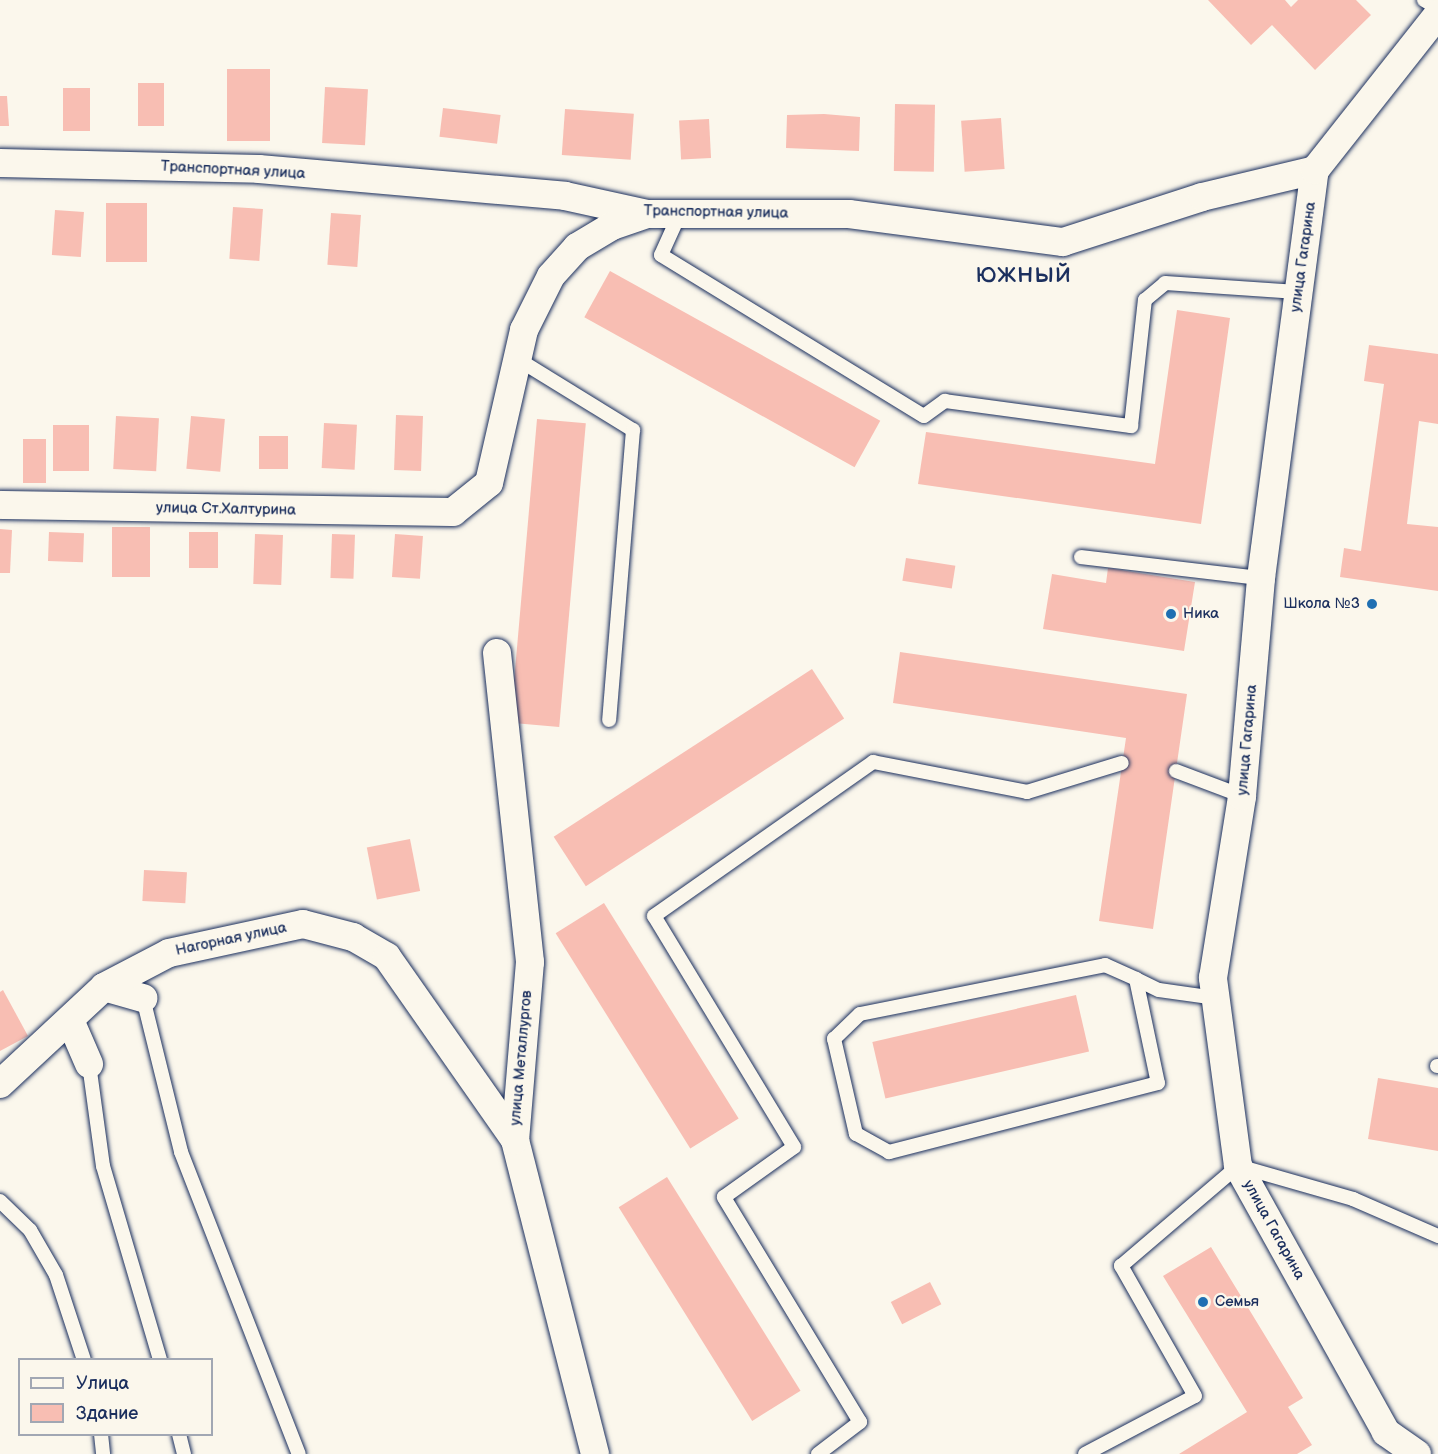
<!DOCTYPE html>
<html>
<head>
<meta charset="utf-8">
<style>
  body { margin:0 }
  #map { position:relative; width:1438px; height:1454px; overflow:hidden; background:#fbf7ec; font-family:"Balsamiq Sans",sans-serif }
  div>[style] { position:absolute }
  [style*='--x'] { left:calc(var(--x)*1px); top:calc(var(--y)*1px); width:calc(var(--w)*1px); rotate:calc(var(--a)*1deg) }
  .building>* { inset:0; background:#f8beb3; transform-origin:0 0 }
  .roads { filter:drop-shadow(0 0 2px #1b2f5e) drop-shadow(0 0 2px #1b2f5e) }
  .service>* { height:14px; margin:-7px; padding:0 7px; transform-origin:7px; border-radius:7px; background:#fbf7ec }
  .minor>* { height:28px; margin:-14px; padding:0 14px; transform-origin:14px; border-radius:14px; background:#fbf7ec }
  .dots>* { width:16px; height:16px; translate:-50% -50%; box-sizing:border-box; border:3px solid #fbf7ec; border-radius:50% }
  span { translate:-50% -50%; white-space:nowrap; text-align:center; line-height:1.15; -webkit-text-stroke:4.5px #fbf7ec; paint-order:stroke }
  .street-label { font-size:15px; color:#1b2f5e }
  .poi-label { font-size:15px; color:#1b2f5e }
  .right { translate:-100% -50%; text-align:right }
  .left { translate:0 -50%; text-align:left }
  .district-label { font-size:21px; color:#1b2f5e; font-weight:700; letter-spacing:1.5px }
  .legend { position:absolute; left:18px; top:1358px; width:195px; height:78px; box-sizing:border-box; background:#fbf7ec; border:2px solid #a1a7b3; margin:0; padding:8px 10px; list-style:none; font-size:18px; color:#1b2f5e }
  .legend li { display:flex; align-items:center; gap:12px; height:30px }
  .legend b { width:30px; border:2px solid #a1a7b3 }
</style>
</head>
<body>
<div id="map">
  <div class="building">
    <div style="clip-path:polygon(1208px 0,1285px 0,1291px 7px,1298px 0,1356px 0,1371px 15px,1315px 70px,1272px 25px,1251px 45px)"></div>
    <div style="left:227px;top:69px;width:43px;height:72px"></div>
    <div style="left:138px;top:83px;width:26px;height:43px"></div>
    <div style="left:325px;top:87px;width:43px;height:56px;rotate:3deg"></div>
    <div style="left:63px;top:88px;width:27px;height:43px"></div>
    <div style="clip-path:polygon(0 96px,7px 96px,9px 126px,0 126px)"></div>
    <div style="left:895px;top:104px;width:40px;height:67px;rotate:1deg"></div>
    <div style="left:443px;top:108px;width:58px;height:29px;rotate:7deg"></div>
    <div style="left:565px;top:109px;width:69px;height:46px;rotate:4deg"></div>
    <div style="clip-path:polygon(824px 114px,860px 117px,859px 151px,786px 148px,787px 115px)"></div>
    <div style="left:1001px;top:118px;width:51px;height:40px;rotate:86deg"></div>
    <div style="left:709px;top:119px;width:39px;height:30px;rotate:87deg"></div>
    <div style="left:106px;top:203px;width:41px;height:59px"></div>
    <div style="left:233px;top:207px;width:30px;height:52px;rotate:4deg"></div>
    <div style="left:55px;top:210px;width:29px;height:45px;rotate:4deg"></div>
    <div style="left:331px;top:213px;width:30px;height:52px;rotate:4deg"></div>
    <div style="left:610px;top:271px;width:309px;height:53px;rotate:29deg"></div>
    <div style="clip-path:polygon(1177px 310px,1230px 318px,1201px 524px,918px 484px,926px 432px,1155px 464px)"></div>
    <div style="clip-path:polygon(1369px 345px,1438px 354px,1438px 424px,1419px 421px,1407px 524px,1438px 527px,1438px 591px,1340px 577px,1344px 548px,1361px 551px,1384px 384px,1364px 381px)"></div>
    <div style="left:396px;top:415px;width:27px;height:55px;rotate:2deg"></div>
    <div style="left:116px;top:416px;width:43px;height:53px;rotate:3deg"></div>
    <div style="left:191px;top:416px;width:34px;height:53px;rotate:5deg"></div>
    <div style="left:537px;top:419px;width:49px;height:305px;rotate:5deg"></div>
    <div style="left:324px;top:423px;width:33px;height:45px;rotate:3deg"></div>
    <div style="left:53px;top:425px;width:36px;height:46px"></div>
    <div style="left:259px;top:436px;width:29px;height:33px"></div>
    <div style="left:23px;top:439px;width:23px;height:44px"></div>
    <div style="left:112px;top:527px;width:38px;height:50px"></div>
    <div style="clip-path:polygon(0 529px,12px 530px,10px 573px,0 573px)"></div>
    <div style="left:49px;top:532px;width:35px;height:29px;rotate:2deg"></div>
    <div style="left:189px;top:532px;width:29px;height:36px"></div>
    <div style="left:255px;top:534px;width:28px;height:50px;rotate:2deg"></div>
    <div style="left:332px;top:534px;width:23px;height:44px;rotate:2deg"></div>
    <div style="left:395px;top:534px;width:28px;height:43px;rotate:4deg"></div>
    <div style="left:906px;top:558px;width:50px;height:23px;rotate:9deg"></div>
    <div style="clip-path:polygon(1108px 568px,1195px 582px,1184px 651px,1043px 629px,1052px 574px,1106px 583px)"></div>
    <div style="clip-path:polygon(900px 652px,1187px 694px,1153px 929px,1099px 921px,1126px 738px,893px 703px)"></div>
    <div style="left:812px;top:669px;width:59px;height:308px;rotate:57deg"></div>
    <div style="left:410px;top:839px;width:53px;height:44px;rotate:79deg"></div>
    <div style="left:144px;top:870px;width:43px;height:31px;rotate:3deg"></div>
    <div style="left:604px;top:903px;width:254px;height:57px;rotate:58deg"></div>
    <div style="clip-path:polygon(3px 990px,28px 1036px,0 1051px,0 992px)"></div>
    <div style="left:1076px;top:995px;width:58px;height:209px;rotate:77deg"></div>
    <div style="clip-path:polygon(1378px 1078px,1438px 1088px,1438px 1151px,1368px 1139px)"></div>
    <div style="left:667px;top:1177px;width:252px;height:57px;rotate:58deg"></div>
    <div style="clip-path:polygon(1211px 1247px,1303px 1398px,1288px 1407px,1312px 1445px,1297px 1454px,1179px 1454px,1247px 1412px,1163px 1276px)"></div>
    <div style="left:930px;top:1282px;width:25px;height:44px;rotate:63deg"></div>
  </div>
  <div class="roads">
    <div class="service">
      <div style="--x:1424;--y:0;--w:16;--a:30"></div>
      <div style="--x:680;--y:213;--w:46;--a:114.3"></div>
      <div style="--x:661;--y:255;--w:308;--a:31.5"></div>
      <div style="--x:924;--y:416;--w:26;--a:-36"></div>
      <div style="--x:945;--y:401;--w:188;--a:7.7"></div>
      <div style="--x:1131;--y:426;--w:127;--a:-83.7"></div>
      <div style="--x:1145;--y:300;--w:26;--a:-40"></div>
      <div style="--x:1165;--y:283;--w:133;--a:3.9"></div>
      <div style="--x:519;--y:360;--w:134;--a:31.6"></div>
      <div style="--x:633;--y:430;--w:291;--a:94.7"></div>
      <div style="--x:1081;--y:557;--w:181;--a:6.7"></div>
      <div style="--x:1176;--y:771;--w:71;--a:20.7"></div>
      <div style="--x:1136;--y:979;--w:106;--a:78.1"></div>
      <div style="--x:1158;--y:1083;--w:278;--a:165.6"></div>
      <div style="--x:889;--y:1152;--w:38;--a:-151"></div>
      <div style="--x:856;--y:1134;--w:98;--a:-103"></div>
      <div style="--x:834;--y:1039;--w:36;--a:-44"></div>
      <div style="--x:860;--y:1014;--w:250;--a:-11.3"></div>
      <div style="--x:1105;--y:965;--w:34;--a:24"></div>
      <div style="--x:1136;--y:979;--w:25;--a:26"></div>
      <div style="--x:1159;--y:990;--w:58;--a:8"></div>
      <div style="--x:143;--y:998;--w:159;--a:76.1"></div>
      <div style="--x:181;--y:1152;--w:324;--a:68.7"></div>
      <div style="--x:89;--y:1064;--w:103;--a:82.2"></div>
      <div style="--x:103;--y:1166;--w:202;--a:73.6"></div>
      <div style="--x:1437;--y:1066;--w:1;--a:0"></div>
      <div style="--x:0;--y:1201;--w:42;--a:44"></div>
      <div style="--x:30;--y:1230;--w:52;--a:60"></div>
      <div style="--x:56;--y:1275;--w:89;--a:71.8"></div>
      <div style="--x:101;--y:1434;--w:20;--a:84"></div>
      <div style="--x:179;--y:1434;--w:21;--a:76"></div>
      <div style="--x:818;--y:1454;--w:53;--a:-37.3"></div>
      <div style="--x:860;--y:1422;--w:263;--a:-121.2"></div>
      <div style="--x:724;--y:1197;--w:86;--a:-35.5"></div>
      <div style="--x:794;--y:1147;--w:270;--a:-121.2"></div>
      <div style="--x:654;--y:916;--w:268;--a:-35.1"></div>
      <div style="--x:873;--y:762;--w:157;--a:11"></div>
      <div style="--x:1027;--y:792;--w:99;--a:-17"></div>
      <div style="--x:1085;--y:1454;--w:124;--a:-27.8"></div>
      <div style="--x:1195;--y:1396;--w:150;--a:-119.6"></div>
      <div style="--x:1121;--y:1266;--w:154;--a:-40.5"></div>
      <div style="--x:1238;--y:1166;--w:120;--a:16"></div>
      <div style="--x:1353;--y:1199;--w:93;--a:23.5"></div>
    </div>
    <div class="minor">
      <div style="--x:0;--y:163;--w:259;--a:1.3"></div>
      <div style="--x:259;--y:169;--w:307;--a:5"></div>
      <div style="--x:565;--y:196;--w:84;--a:12.4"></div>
      <div style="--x:647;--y:214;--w:202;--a:0"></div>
      <div style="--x:849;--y:214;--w:216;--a:7.5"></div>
      <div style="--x:1063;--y:242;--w:146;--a:-17.9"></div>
      <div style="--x:1202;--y:197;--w:116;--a:-13.4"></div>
      <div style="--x:0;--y:505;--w:453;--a:0.9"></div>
      <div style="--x:453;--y:512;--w:46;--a:-38.9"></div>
      <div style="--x:489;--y:483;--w:157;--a:-77.1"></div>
      <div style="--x:524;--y:330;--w:60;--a:-63.4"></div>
      <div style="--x:551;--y:276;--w:39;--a:-48"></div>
      <div style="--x:577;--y:247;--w:41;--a:-31"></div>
      <div style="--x:612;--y:226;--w:37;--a:-19"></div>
      <div style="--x:497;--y:653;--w:311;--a:83.9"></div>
      <div style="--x:530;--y:962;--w:179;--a:94.8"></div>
      <div style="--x:515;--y:1140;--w:324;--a:75.7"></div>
      <div style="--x:104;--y:987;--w:41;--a:15.8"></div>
      <div style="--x:70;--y:1020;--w:48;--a:66.6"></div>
      <div style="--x:0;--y:1084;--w:142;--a:-43"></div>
      <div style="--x:104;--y:987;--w:73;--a:-27.6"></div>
      <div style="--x:169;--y:953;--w:137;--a:-12.2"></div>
      <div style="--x:303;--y:924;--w:52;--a:14.6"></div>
      <div style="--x:353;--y:937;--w:39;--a:30"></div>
      <div style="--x:387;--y:957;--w:223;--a:55"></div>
      <div style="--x:1417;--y:1454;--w:38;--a:-145"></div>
      <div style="--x:1386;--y:1432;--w:304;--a:-119.1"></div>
      <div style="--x:1238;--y:1166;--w:190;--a:-97.6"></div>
      <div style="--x:1213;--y:978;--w:184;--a:-80.9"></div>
      <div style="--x:1242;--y:796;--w:219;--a:-85"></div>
      <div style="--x:1261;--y:578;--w:412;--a:-82.5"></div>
      <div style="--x:1315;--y:170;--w:199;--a:-51.7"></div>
    </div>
  </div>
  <div class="dots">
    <div style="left:1372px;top:604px;background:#1f6fb2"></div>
    <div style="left:1171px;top:614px;background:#1f6fb2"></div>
    <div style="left:1203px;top:1302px;background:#1f6fb2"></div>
  </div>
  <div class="street-label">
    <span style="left:233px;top:170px;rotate:3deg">Транспортная улица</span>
    <span style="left:716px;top:212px;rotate:1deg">Транспортная улица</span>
    <span style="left:1303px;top:257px;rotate:-82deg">улица Гагарина</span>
    <span style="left:226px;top:509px;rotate:1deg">улица Ст.Халтурина</span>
    <span style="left:1247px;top:740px;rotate:-85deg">улица Гагарина</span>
    <span style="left:231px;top:939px;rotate:-12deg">Нагорная улица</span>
    <span style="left:521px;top:1058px;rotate:-85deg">улица Металлургов</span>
    <span style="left:1274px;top:1230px;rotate:61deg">улица Гагарина</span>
  </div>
  <div class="poi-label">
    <span class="right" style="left:1360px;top:604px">Школа №3</span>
    <span class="left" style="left:1183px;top:614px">Ника</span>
    <span class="left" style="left:1215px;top:1302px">Семья</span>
  </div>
  <div class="district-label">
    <span style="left:1024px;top:276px">ЮЖНЫЙ</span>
  </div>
  <ul class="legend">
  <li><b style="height:8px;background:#fbf7ec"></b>Улица</li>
  <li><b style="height:16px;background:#f8beb3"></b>Здание</li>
  </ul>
</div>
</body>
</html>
